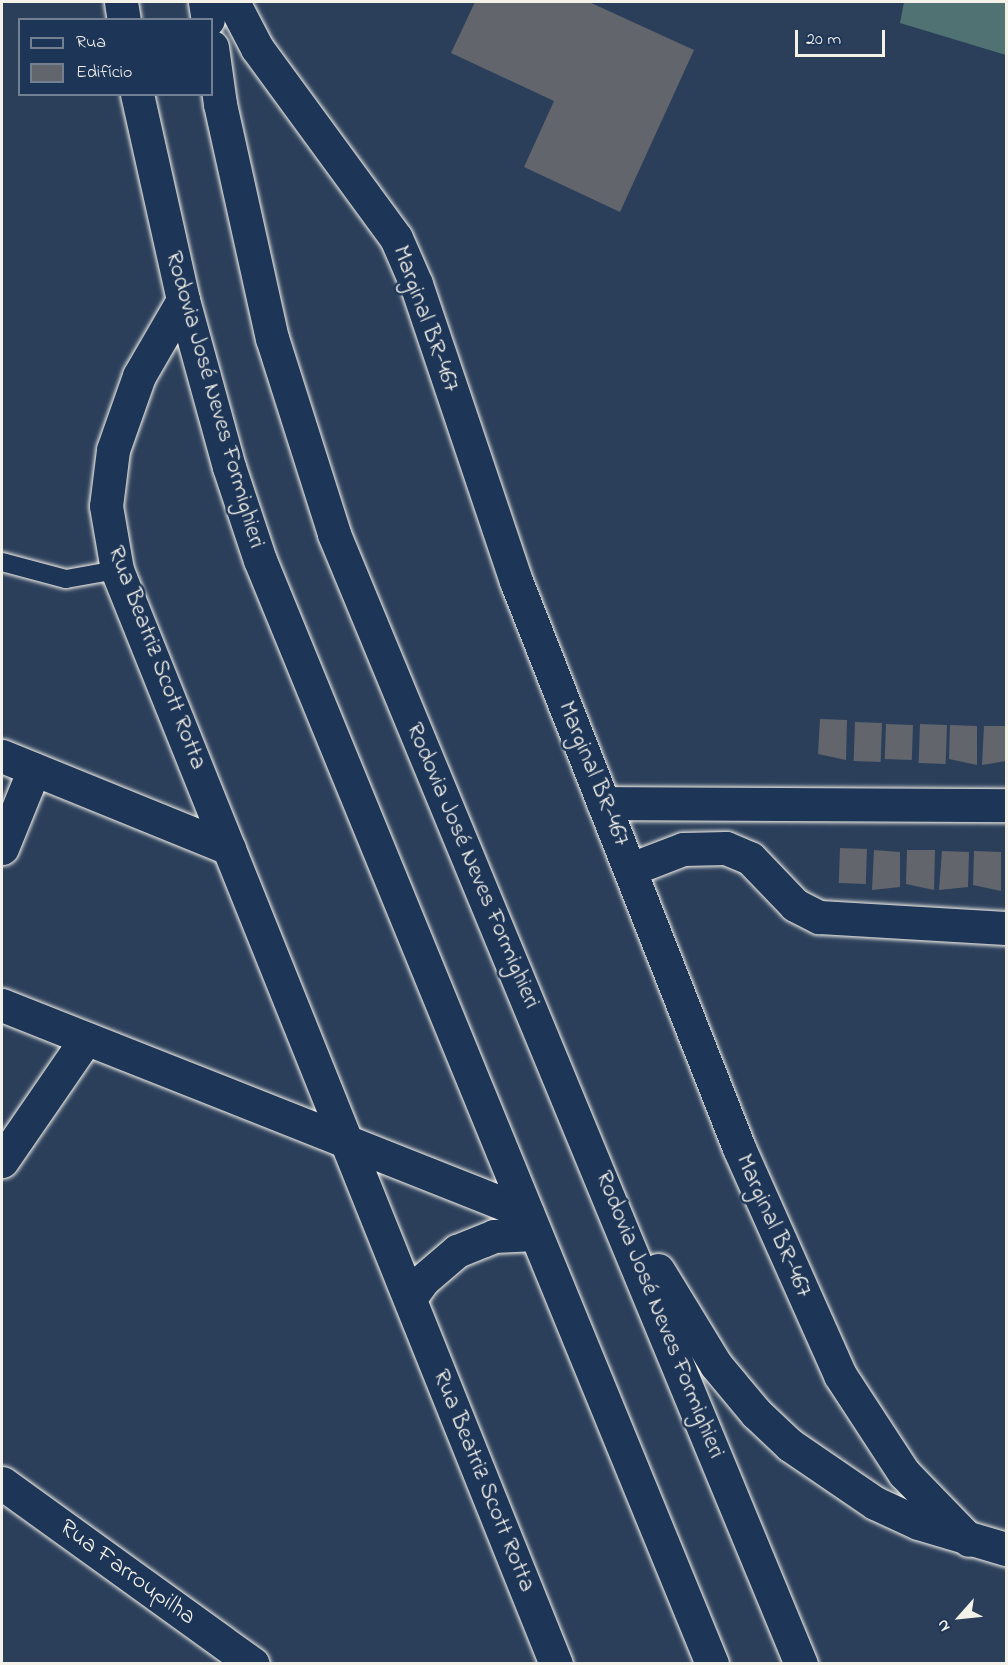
<!DOCTYPE html>
<html>
<head>
<meta charset="utf-8">
<style>
  body { margin:0 }
  #map { position:relative; width:1008px; height:1665px; overflow:hidden; background:#2b3f5b; font-family:"Indie Flower",sans-serif }
  div>[style] { position:absolute }
  [style*='--x'] { left:calc(var(--x)*1px); top:calc(var(--y)*1px); width:calc(var(--w)*1px); rotate:calc(var(--a)*1deg) }
  .green>* { inset:0; background:#507272 }
  .building>* { inset:0; background:#62656c; transform-origin:0 0 }
  .roads { filter:drop-shadow(0 0 2px #f4f1e8) drop-shadow(0 0 2px #f4f1e8) }
  .service>* { height:18px; margin:-9px; padding:0 9px; transform-origin:9px; border-radius:9px; background:#1d3557 }
  .minor>* { height:33px; margin:-16.5px; padding:0 16.5px; transform-origin:16.5px; border-radius:16.5px; background:#1d3557 }
  .secondary>* { height:33px; margin:-16.5px; padding:0 16.5px; transform-origin:16.5px; border-radius:16.5px; background:#1d3557 }
  .motorway>* { height:33px; margin:-16.5px; padding:0 16.5px; transform-origin:16.5px; border-radius:16.5px; background:#1d3557 }
  span { translate:-50% -50%; white-space:nowrap; text-align:center; line-height:1.15; -webkit-text-stroke:5px #1d3557; paint-order:stroke }
  .street-label { font-size:24px; color:#f4f1e8 }
  .frame { position:absolute; inset:0; border:3px solid #f4f1e8; pointer-events:none }
  .legend { position:absolute; left:18px; top:18px; width:195px; height:78px; box-sizing:border-box; background:#1d3557; border:2px solid #738091; margin:0; padding:8px 10px; list-style:none; font-size:18px; color:#f4f1e8 }
  .legend li { display:flex; align-items:center; gap:12px; height:30px }
  .legend b { width:30px; border:2px solid #738091 }
  .north { position:absolute; left:930px; top:1587px; width:60px; height:60px; -webkit-text-stroke:4px #1d3557; paint-order:stroke; rotate:243deg; font-size:16px; font-weight:700; line-height:24px; text-align:center; color:#f4f1e8 }
  .north::after { content:''; display:block; margin:auto; width:21px; height:27px; background:#f4f1e8; clip-path:polygon(50% 0,100% 100%,50% 72%,0 100%) }
  .scale { position:absolute; left:795px; top:30px; width:90px; height:27px; box-sizing:border-box; border:3px solid #f4f1e8; border-top:0; padding-left:8px; font-size:18px; line-height:21px; white-space:nowrap; color:#f4f1e8; -webkit-text-stroke:4px #1d3557; paint-order:stroke }
</style>
</head>
<body>
<div id="map">
  <div class="green">
    <div style="clip-path:polygon(904px 2px,1006px 2px,1006px 55px,900px 23px)"></div>
  </div>
  <div class="building">
    <div style="clip-path:polygon(475px 2px,589px 2px,694px 50px,620px 212px,524px 167px,554px 101px,451px 53px)"></div>
    <div style="clip-path:polygon(820px 719px,847px 720px,846px 760px,818px 754px)"></div>
    <div style="left:855px;top:722px;width:27px;height:39px;rotate:2deg"></div>
    <div style="left:886px;top:724px;width:27px;height:35px;rotate:2deg"></div>
    <div style="left:920px;top:724px;width:27px;height:39px;rotate:2deg"></div>
    <div style="clip-path:polygon(950px 725px,977px 726px,977px 765px,949px 759px)"></div>
    <div style="clip-path:polygon(984px 726px,1006px 726px,1006px 761px,982px 765px)"></div>
    <div style="left:840px;top:848px;width:27px;height:35px;rotate:2deg"></div>
    <div style="clip-path:polygon(874px 850px,900px 852px,900px 887px,872px 890px)"></div>
    <div style="clip-path:polygon(907px 850px,935px 850px,934px 890px,906px 884px)"></div>
    <div style="clip-path:polygon(942px 851px,969px 852px,968px 887px,939px 890px)"></div>
    <div style="clip-path:polygon(974px 851px,1001px 852px,1001px 891px,973px 885px)"></div>
  </div>
  <div class="roads">
    <div class="service">
      <div style="--x:2;--y:562;--w:66;--a:14.9"></div>
      <div style="--x:66;--y:579;--w:52;--a:-10"></div>
    </div>
    <div class="minor">
      <div style="--x:183;--y:300;--w:88;--a:120.1"></div>
      <div style="--x:139;--y:376;--w:78;--a:109.4"></div>
      <div style="--x:113;--y:450;--w:56;--a:97.1"></div>
      <div style="--x:106;--y:506;--w:65;--a:80.2"></div>
      <div style="--x:117;--y:570;--w:1179;--a:68.14"></div>
      <div style="--x:2;--y:756;--w:245;--a:22.1"></div>
      <div style="--x:603;--y:803;--w:403;--a:0.3"></div>
      <div style="--x:2;--y:848;--w:85;--a:-67.9"></div>
      <div style="--x:631;--y:869;--w:56;--a:-21"></div>
      <div style="--x:683;--y:849;--w:43;--a:-1.3"></div>
      <div style="--x:726;--y:848;--w:26;--a:23"></div>
      <div style="--x:750;--y:858;--w:65;--a:46.2"></div>
      <div style="--x:795;--y:905;--w:27;--a:27"></div>
      <div style="--x:819;--y:917;--w:187;--a:3.4"></div>
      <div style="--x:2;--y:1005;--w:565;--a:21.61"></div>
      <div style="--x:2;--y:1161;--w:148;--a:-55.5"></div>
      <div style="--x:410;--y:1298;--w:22;--a:-54"></div>
      <div style="--x:423;--y:1280;--w:45;--a:-40.5"></div>
      <div style="--x:457;--y:1251;--w:40;--a:-22"></div>
      <div style="--x:494;--y:1236;--w:41;--a:-2.8"></div>
      <div style="--x:2;--y:1483;--w:309;--a:35.8"></div>
    </div>
    <div class="secondary">
      <div style="--x:233;--y:2;--w:52;--a:62.4"></div>
      <div style="--x:257;--y:48;--w:235;--a:53.8"></div>
      <div style="--x:396;--y:238;--w:50;--a:66.5"></div>
      <div style="--x:416;--y:284;--w:313;--a:71.4"></div>
      <div style="--x:516;--y:581;--w:609;--a:68.53"></div>
      <div style="--x:739;--y:1148;--w:248;--a:66"></div>
      <div style="--x:840;--y:1375;--w:117;--a:56.9"></div>
      <div style="--x:904;--y:1473;--w:93;--a:45.9"></div>
    </div>
    <div class="motorway">
      <div style="--x:121;--y:2;--w:18;--a:81"></div>
      <div style="--x:205;--y:2;--w:18;--a:81"></div>
      <div style="--x:212;--y:47;--w:58;--a:82"></div>
      <div style="--x:220;--y:104;--w:240;--a:77.5"></div>
      <div style="--x:272;--y:338;--w:206;--a:72.4"></div>
      <div style="--x:334;--y:534;--w:1223;--a:67.55"></div>
      <div style="--x:137;--y:94;--w:211;--a:77.4"></div>
      <div style="--x:183;--y:300;--w:173;--a:74.6"></div>
      <div style="--x:229;--y:467;--w:98;--a:71.6"></div>
      <div style="--x:260;--y:560;--w:1193;--a:67.73"></div>
      <div style="--x:658;--y:1270;--w:111;--a:58.6"></div>
      <div style="--x:716;--y:1365;--w:62;--a:50.2"></div>
      <div style="--x:756;--y:1413;--w:47;--a:43.3"></div>
      <div style="--x:790;--y:1445;--w:103;--a:34.3"></div>
      <div style="--x:875;--y:1503;--w:47;--a:24.9"></div>
      <div style="--x:918;--y:1523;--w:92;--a:16.5"></div>
    </div>
  </div>
  <div class="street-label">
    <span style="left:425px;top:319px;rotate:70deg">Marginal BR-467</span>
    <span style="left:214px;top:400px;rotate:74deg">Rodovia José Neves Formighieri</span>
    <span style="left:156px;top:658px;rotate:69deg">Rua Beatriz Scott Rotta</span>
    <span style="left:593px;top:774px;rotate:68deg">Marginal BR-467</span>
    <span style="left:472px;top:866px;rotate:67deg">Rodovia José Neves Formighieri</span>
    <span style="left:773px;top:1226px;rotate:66deg">Marginal BR-467</span>
    <span style="left:659px;top:1315px;rotate:68deg">Rodovia José Neves Formighieri</span>
    <span style="left:483px;top:1481px;rotate:68deg">Rua Beatriz Scott Rotta</span>
    <span style="left:127px;top:1573px;rotate:36deg">Rua Farroupilha</span>
  </div>
  <div class="frame"></div>
  <ul class="legend">
  <li><b style="height:8px;background:#1d3557"></b>Rua</li>
  <li><b style="height:16px;background:#62656c"></b>Edifício</li>
  </ul>
  <div class="north">N</div>
  <div class="scale">20 m</div>
</div>
</body>
</html>
